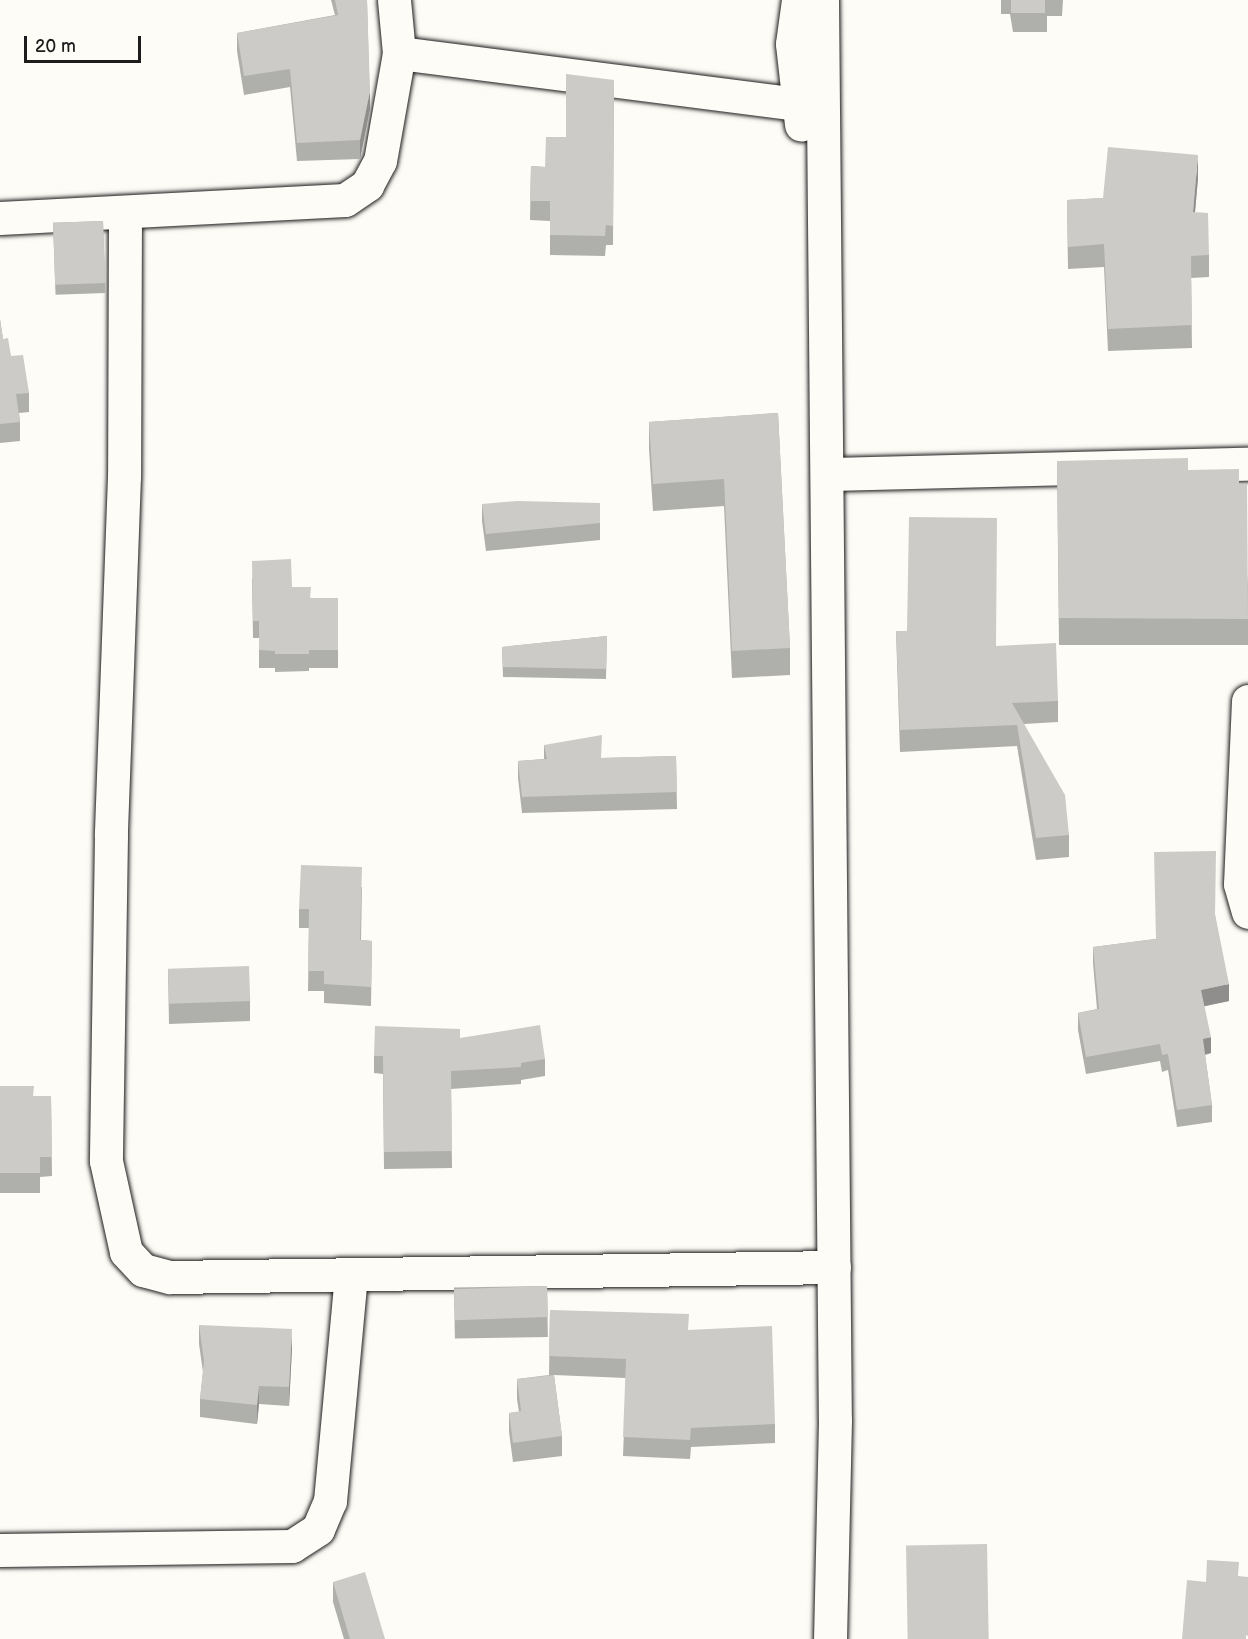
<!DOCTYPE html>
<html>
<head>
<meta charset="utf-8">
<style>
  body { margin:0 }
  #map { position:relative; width:1248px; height:1639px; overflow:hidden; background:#fdfcf7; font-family:"Balsamiq Sans",sans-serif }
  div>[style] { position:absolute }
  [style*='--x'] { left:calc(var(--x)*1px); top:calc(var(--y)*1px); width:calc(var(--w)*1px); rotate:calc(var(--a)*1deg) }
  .roads { filter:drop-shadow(0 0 2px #1c1c1c) drop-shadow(0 0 2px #1c1c1c) }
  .street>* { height:33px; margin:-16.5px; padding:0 16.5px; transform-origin:16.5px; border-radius:16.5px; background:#fdfcf7 }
  .wall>* { inset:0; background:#afafac; transform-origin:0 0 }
  .shaded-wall>* { inset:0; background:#8f8e8c }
  .building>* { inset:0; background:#cccbc8; transform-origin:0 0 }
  span { translate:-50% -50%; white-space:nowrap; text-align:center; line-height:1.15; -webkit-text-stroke:6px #fdfcf7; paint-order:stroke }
  .scale { position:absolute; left:24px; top:36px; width:117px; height:27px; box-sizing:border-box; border:3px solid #1c1c1c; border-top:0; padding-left:8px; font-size:18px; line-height:21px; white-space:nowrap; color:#1c1c1c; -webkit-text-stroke:4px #fdfcf7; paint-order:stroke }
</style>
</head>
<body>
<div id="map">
  <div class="roads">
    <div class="street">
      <div style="--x:798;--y:0;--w:44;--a:97.8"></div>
      <div style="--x:792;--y:44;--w:81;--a:83.6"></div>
      <div style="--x:822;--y:0;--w:1420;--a:89.48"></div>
      <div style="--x:835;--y:1420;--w:219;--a:91.3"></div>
      <div style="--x:399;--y:53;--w:402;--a:7.3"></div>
      <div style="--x:125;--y:212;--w:264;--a:90.2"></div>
      <div style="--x:124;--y:476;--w:360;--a:92.1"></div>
      <div style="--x:111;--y:836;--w:325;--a:90.9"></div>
      <div style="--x:106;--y:1161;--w:93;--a:77.6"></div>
      <div style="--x:126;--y:1252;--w:25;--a:47"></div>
      <div style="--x:143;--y:1270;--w:28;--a:15"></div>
      <div style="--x:170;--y:1277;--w:664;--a:-0.86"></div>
      <div style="--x:0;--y:218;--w:345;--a:-3"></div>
      <div style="--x:345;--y:200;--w:27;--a:-34"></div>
      <div style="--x:367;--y:185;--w:27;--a:-62"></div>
      <div style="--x:380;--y:161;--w:110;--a:-80"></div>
      <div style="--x:399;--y:53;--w:53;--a:-95.4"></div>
      <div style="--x:827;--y:474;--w:421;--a:-1.4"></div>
      <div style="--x:1248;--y:701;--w:183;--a:92.5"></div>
      <div style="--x:1240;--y:884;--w:29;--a:74"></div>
      <div style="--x:0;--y:1550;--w:292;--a:-0.8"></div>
      <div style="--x:292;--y:1546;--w:31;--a:-33"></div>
      <div style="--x:318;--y:1529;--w:30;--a:-67"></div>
      <div style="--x:330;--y:1501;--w:227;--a:-84.7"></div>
    </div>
  </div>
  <div class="wall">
    <div style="clip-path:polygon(331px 0,367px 0,370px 109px,360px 159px,297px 161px,290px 87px,244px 95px,237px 51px,237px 33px,335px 15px)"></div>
    <div style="clip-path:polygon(1001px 0,1063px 0,1062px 16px,1047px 16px,1047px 32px,1013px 32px,1010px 14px,1001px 14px)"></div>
    <div style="clip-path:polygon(614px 80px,613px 245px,606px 245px,605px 256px,550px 255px,550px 221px,530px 220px,531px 166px,545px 167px,566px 137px)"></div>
    <div style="clip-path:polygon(1198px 178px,1195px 212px,1209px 255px,1209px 277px,1191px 278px,1192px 348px,1108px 351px,1104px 267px,1068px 269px,1067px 200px,1103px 198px)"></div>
    <div style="left:103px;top:221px;width:72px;height:50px;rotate:88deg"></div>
    <div style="clip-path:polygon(0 319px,3px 339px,29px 393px,29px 412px,19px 413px,20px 422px,20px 441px,0 443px)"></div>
    <div style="clip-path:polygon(778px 413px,790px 648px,790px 675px,732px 678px,724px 506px,653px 511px,649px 449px,649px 422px)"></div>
    <div style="clip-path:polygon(1057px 461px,1188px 470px,1239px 484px,1248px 586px,1248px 645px,1059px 645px)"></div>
    <div style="clip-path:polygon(482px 504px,600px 523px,600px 540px,486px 551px,482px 521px)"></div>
    <div style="clip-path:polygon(252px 578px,292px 587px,311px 598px,338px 598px,338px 668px,309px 668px,309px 671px,275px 672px,275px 668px,259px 668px,259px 638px,253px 638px)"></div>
    <div style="clip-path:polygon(896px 631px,996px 646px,1058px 701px,1058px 722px,1024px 724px,1069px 835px,1069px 857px,1036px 860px,1017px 746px,900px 752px)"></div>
    <div style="clip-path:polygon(607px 636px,606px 679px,503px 677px,502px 647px)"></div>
    <div style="clip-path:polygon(544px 745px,602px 758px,676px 756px,677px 809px,522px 813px,518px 778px,518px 761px,544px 759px)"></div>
    <div style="clip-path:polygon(362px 887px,361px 940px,372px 941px,371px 1006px,324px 1003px,324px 991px,308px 991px,309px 928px,299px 928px,299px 909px)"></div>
    <div style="clip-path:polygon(1215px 915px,1229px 1001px,1204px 1006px,1211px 1053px,1205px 1055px,1212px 1105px,1212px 1122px,1177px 1127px,1168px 1070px,1162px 1072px,1160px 1061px,1086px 1074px,1078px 1030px,1078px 1013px,1097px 1009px,1093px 963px,1093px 947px,1155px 939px)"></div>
    <div style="clip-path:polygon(168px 969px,250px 1001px,250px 1021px,169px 1024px)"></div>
    <div style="clip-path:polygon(460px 1038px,545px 1059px,545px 1076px,521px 1080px,521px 1084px,451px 1089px,452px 1168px,384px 1169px,383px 1074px,374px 1073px,374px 1056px)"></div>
    <div style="clip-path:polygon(0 1086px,34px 1096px,51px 1096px,52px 1176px,40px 1177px,40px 1193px,0 1193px)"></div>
    <div style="left:547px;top:1286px;width:51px;height:93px;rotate:89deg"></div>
    <div style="clip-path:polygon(550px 1310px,689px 1330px,775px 1424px,775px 1443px,691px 1447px,690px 1459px,623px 1456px,626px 1378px,554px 1375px,562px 1436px,562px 1456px,513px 1462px,509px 1432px,509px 1413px,519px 1412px,517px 1399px,517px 1379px,549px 1375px)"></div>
    <div style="clip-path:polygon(199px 1325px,292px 1348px,289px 1406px,259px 1404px,257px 1424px,200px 1417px,200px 1399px,203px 1372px,199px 1344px)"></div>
    <div style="clip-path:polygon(333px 1582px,385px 1639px,344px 1639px,333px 1602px)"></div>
  </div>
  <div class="shaded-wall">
    <div style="clip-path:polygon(370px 91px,370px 109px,360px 159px,360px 140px)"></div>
    <div style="clip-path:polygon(1198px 155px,1198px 178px,1193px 234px,1193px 212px)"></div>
    <div style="clip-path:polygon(1229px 984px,1229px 1001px,1201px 1007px,1201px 990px)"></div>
    <div style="clip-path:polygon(1211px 1037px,1211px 1053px,1203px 1055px,1203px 1039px)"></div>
    <div style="clip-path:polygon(292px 1329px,292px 1348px,289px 1406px,289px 1387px)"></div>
    <div style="clip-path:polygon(259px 1386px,259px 1404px,257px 1424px,257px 1405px)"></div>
  </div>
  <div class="building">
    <div style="clip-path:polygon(335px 0,367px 0,370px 91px,360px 140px,297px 143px,290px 69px,244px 76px,237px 33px,338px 15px)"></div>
    <div style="left:1011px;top:0;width:34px;height:13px"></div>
    <div style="clip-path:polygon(566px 74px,614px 80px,613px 226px,606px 225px,605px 236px,550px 235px,550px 201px,530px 201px,531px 166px,545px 167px,546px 137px,566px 137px)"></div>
    <div style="clip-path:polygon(1108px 147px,1198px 155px,1193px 212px,1208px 213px,1209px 255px,1191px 256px,1192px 325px,1108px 329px,1104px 244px,1068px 247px,1067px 200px,1103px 198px)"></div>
    <div style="left:103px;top:221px;width:62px;height:50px;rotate:88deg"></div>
    <div style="clip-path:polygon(0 319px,3px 339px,8px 338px,11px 356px,23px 355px,29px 393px,16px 394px,20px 422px,0 424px)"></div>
    <div style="clip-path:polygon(778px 413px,790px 648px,732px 651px,724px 479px,653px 484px,649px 422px)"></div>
    <div style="clip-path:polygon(1188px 458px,1188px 470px,1239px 469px,1239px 484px,1247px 484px,1248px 619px,1059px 618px,1057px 461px)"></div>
    <div style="clip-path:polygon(517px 501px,600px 503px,600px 523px,486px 534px,482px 504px)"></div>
    <div style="clip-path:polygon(909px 517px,997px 518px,996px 646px,1056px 643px,1058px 701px,1012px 703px,1065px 795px,1069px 835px,1036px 838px,1017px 725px,900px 730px,896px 631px,907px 631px)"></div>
    <div style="clip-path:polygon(291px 559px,292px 587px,311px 587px,310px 598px,338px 598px,338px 650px,309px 650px,309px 654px,275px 654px,275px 651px,259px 650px,259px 621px,253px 621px,252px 561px)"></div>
    <div style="clip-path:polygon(607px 636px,606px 669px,503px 667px,502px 647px)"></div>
    <div style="clip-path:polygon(602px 735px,601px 758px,676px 756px,677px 792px,522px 797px,518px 761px,547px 759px,544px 745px)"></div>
    <div style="clip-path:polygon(1216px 851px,1215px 914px,1229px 984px,1201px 990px,1211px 1037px,1203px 1039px,1212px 1105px,1177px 1110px,1168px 1054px,1162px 1055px,1160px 1044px,1086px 1057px,1078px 1013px,1099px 1009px,1093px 947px,1156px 939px,1154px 852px)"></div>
    <div style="clip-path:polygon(301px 865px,362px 867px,360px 940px,372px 941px,371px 987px,324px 984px,324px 971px,308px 971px,309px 909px,299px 909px)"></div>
    <div style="left:249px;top:966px;width:35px;height:81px;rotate:88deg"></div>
    <div style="clip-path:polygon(540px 1025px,545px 1059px,521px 1063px,521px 1067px,451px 1071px,452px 1151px,384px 1152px,383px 1056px,374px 1056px,375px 1026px,460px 1029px,460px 1038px)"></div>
    <div style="clip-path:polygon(0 1086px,34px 1086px,33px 1096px,51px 1096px,52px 1157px,40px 1157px,40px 1173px,0 1173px)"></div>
    <div style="left:547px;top:1286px;width:31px;height:93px;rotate:88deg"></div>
    <div style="clip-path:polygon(550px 1310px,689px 1314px,688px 1330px,772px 1326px,775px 1424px,691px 1428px,690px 1440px,623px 1437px,626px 1359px,549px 1356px)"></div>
    <div style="clip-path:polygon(199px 1325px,292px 1329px,289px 1387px,259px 1386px,257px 1405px,200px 1399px,204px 1361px)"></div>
    <div style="clip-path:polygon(554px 1375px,562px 1436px,513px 1443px,509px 1413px,521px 1411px,517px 1379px)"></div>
    <div style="left:987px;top:1544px;width:95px;height:81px;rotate:89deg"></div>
    <div style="clip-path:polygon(1207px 1560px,1239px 1562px,1238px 1576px,1248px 1577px,1248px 1636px,1246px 1635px,1246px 1639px,1182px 1639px,1187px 1580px,1206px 1582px)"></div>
    <div style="clip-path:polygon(365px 1572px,385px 1639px,350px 1639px,333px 1582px)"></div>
  </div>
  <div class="scale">20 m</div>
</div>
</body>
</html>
